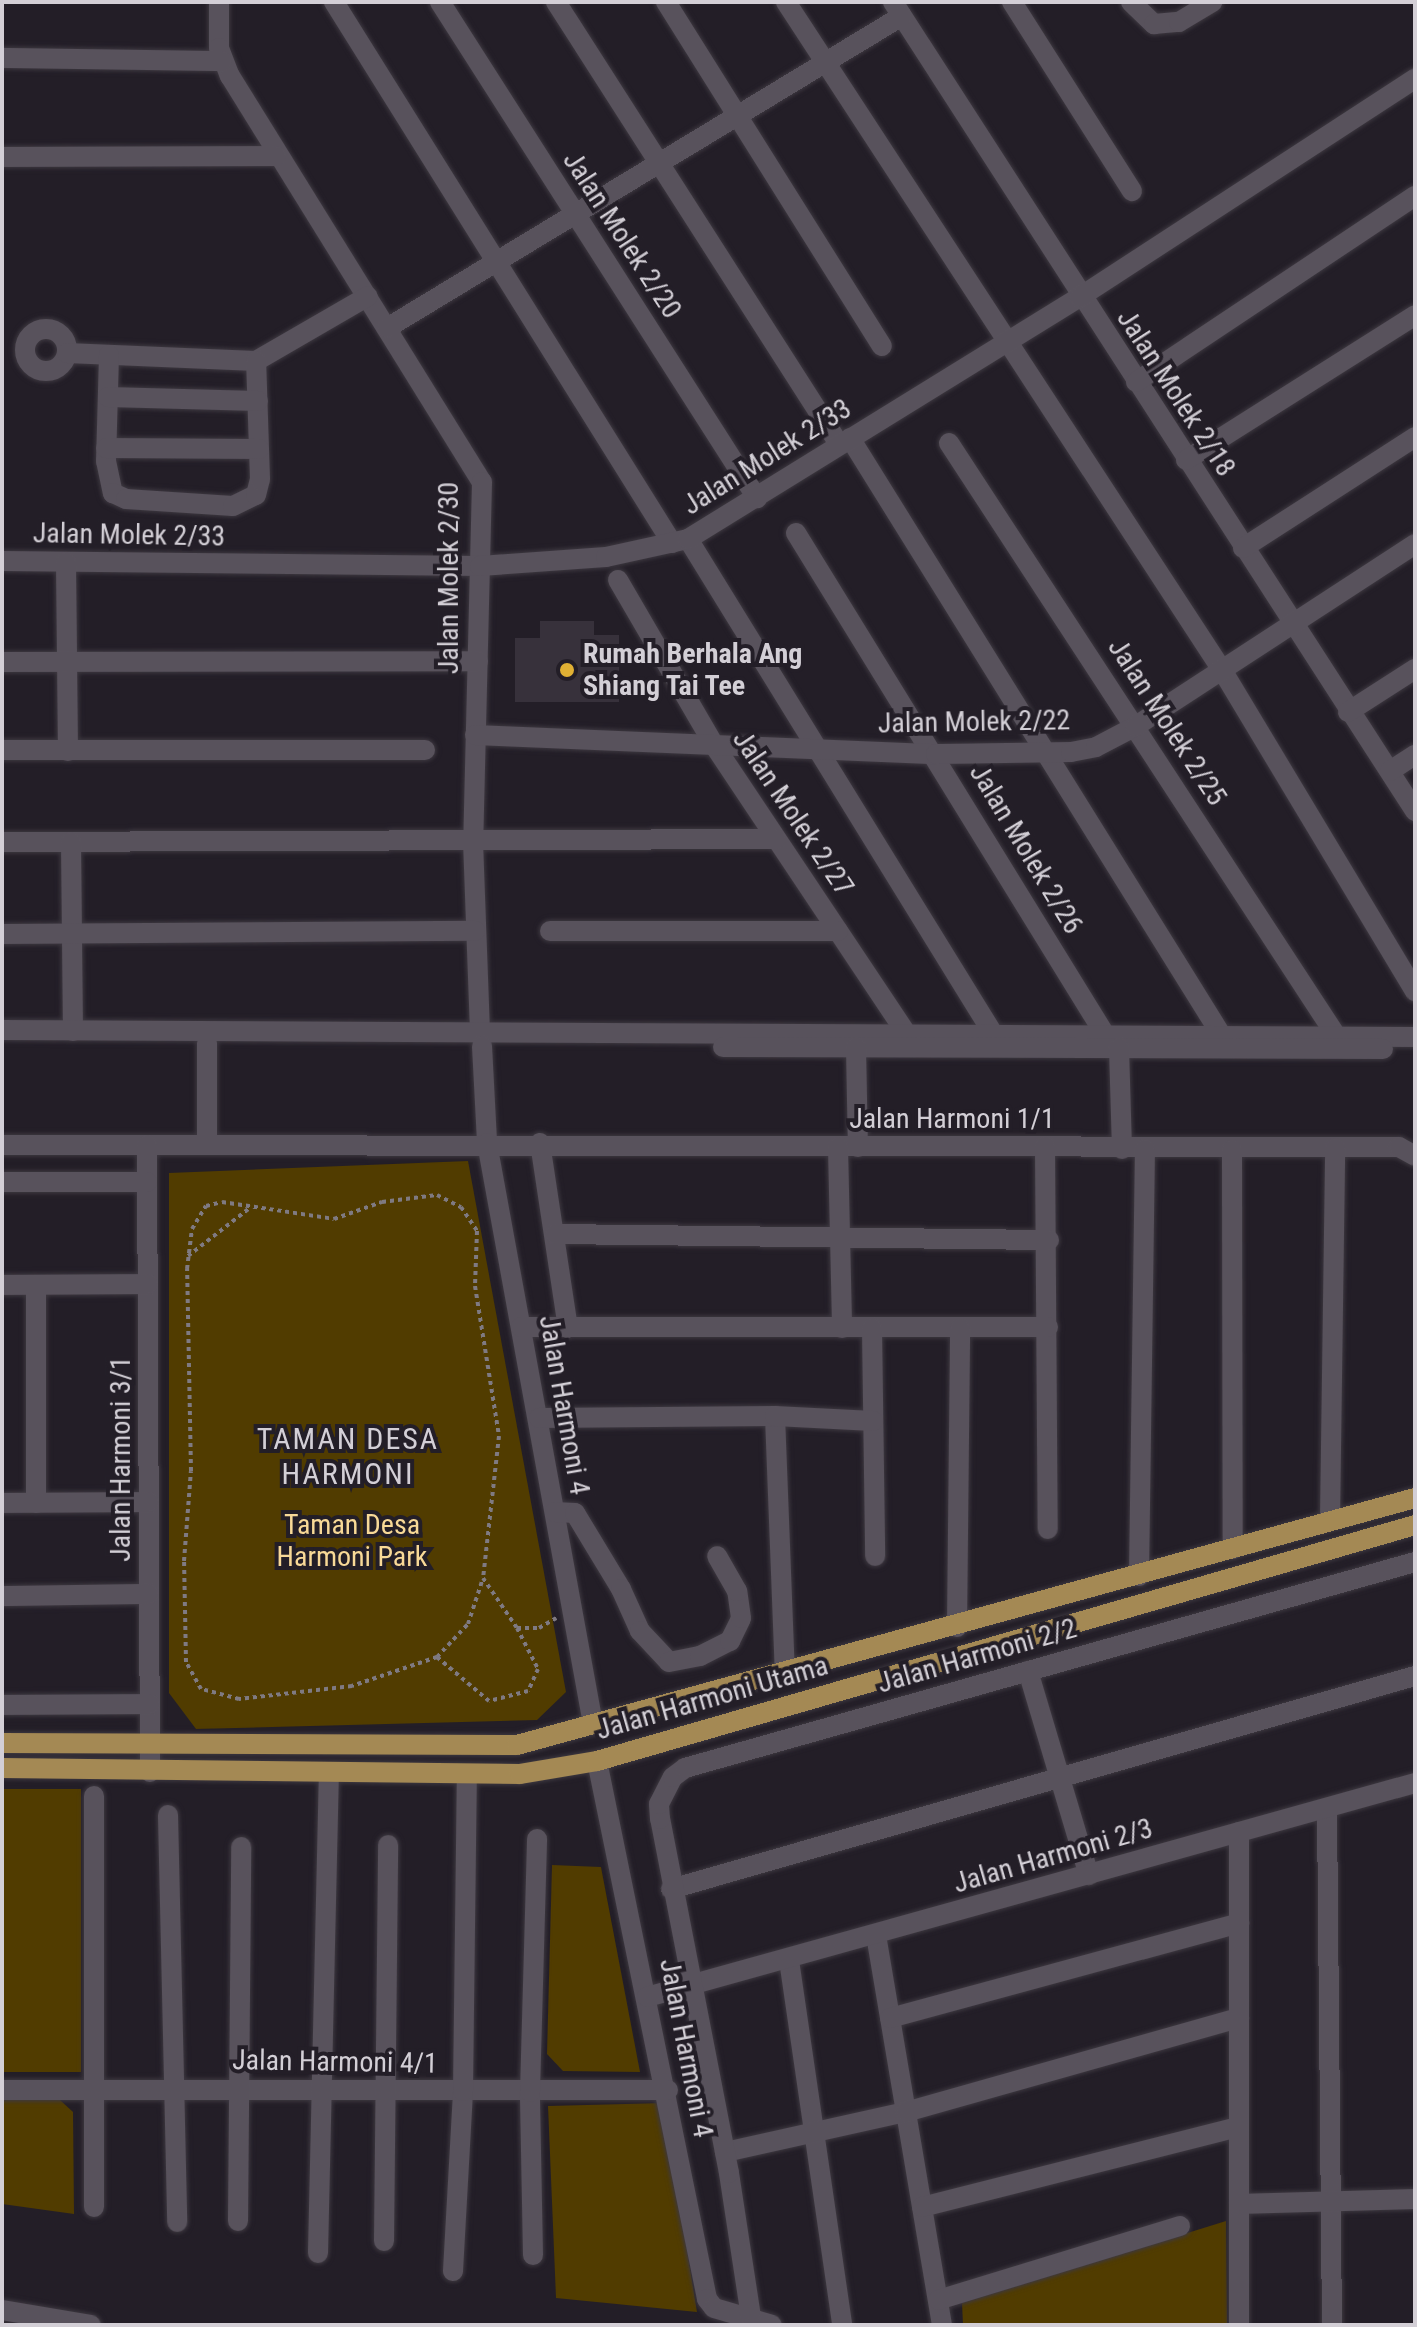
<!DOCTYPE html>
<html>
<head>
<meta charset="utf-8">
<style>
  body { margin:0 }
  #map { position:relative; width:1417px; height:2327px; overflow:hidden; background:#231e27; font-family:"Roboto Condensed",sans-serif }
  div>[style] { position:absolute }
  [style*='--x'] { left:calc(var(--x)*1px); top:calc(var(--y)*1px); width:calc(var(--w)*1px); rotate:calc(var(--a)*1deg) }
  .green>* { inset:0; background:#513c00; transform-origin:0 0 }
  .building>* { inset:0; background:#37313b }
  .path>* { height:4px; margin-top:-2px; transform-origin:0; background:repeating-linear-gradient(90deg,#7f7a82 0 4px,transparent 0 8px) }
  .roads { filter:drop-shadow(0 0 2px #3d3840) drop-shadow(0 0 2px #3d3840) }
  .minor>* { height:20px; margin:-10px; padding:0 10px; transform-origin:10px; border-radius:10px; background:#58525c }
  .minor>.ring { margin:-10px; padding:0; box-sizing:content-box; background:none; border:20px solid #58525c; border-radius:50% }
  .major>* { height:20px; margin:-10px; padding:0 10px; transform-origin:10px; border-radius:10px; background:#a48954 }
  .dots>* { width:22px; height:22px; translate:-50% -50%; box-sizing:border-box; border:4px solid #231e27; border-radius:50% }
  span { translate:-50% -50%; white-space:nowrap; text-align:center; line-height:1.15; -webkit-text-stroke:8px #231e27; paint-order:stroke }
  .street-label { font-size:28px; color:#d3cfd6 }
  .poi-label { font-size:28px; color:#d3cfd6; font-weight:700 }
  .left { translate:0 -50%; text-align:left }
  .park-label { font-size:28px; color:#f8d997 }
  .neighbourhood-label { font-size:30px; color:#d3cfd6; letter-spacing:2px }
  .frame { position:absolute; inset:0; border:4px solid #d3cfd6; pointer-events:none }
</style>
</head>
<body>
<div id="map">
  <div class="green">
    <div style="clip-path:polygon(468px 1161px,566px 1692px,537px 1720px,196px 1729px,169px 1693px,169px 1173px)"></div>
    <div style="left:2px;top:1789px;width:79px;height:283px"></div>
    <div style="clip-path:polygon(552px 1865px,601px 1867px,640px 2072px,563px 2071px,547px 2054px)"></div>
    <div style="clip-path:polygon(2px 2100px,60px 2100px,73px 2112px,74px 2214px,2px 2204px)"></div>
    <div style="clip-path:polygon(663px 2103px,697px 2312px,556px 2298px,548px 2106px)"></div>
    <div style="clip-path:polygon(1226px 2221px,1227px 2325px,963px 2325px,962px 2303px)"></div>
  </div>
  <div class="building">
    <div style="clip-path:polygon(540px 621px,594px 621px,594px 635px,619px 635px,619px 702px,515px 702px,515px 638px,540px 638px)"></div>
  </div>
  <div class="path">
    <div style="--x:188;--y:1256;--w:80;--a:-37.9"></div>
    <div style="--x:517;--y:1628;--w:46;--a:62.9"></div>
    <div style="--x:538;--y:1669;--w:24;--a:114"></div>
    <div style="--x:528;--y:1691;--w:40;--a:165.6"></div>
    <div style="--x:489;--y:1701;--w:68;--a:-139.8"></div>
    <div style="--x:437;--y:1657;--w:90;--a:161.2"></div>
    <div style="--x:352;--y:1686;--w:114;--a:173.4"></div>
    <div style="--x:239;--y:1699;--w:39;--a:-165"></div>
    <div style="--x:201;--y:1689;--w:31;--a:-119"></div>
    <div style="--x:186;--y:1662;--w:101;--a:-91.1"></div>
    <div style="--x:184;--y:1561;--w:90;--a:-85.6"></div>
    <div style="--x:191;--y:1471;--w:202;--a:-91.1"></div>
    <div style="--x:187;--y:1269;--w:40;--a:-82.9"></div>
    <div style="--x:192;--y:1229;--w:27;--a:-59"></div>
    <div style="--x:206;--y:1206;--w:16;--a:-14"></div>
    <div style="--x:222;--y:1202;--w:113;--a:8.6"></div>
    <div style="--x:334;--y:1219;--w:51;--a:-19.5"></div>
    <div style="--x:382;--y:1202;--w:55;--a:-7.3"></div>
    <div style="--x:437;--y:1195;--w:27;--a:27"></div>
    <div style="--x:461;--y:1207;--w:29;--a:56"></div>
    <div style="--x:477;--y:1231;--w:55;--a:92.1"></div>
    <div style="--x:475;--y:1286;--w:152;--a:80.9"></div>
    <div style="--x:499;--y:1436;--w:143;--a:96.4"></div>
    <div style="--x:483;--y:1578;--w:60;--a:55.8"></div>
    <div style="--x:517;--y:1628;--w:22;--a:0"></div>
    <div style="--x:539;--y:1628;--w:20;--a:-30"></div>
    <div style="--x:437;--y:1657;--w:45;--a:-46.8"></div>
    <div style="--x:468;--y:1624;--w:48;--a:-71.9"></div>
  </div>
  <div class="roads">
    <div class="minor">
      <div style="--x:219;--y:2;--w:46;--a:90"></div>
      <div style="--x:219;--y:48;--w:30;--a:69"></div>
      <div style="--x:230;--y:76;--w:478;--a:58.2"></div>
      <div style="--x:482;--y:482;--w:359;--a:91.4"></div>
      <div style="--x:473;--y:841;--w:194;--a:87.9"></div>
      <div style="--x:334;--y:2;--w:638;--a:58"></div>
      <div style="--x:440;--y:2;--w:589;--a:57.42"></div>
      <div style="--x:556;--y:2;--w:525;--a:57.37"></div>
      <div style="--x:666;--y:2;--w:406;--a:57.9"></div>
      <div style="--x:786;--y:2;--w:798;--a:56.87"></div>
      <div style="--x:1222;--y:670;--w:375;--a:59"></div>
      <div style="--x:893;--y:2;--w:963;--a:57.17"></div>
      <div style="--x:1012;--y:2;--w:224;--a:57.6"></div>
      <div style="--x:1131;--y:2;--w:32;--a:44"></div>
      <div style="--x:1154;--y:24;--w:25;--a:-5"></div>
      <div style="--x:1179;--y:22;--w:39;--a:-31"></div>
      <div style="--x:2;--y:58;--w:220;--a:0.8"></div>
      <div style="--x:2;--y:157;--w:274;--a:-0.2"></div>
      <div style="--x:387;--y:328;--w:602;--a:-31.21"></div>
      <div class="ring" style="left:25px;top:329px;width:22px;height:22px"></div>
      <div style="--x:67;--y:353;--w:189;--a:2.4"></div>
      <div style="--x:256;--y:361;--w:129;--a:-30.1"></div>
      <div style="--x:109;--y:355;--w:106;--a:91.6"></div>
      <div style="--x:106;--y:461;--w:33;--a:78"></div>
      <div style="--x:113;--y:493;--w:14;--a:25"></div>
      <div style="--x:126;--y:499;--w:107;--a:3.7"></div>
      <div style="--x:233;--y:506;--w:25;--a:-26"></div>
      <div style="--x:256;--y:495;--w:16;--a:-76"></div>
      <div style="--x:260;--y:479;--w:118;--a:-91.9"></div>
      <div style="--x:1136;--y:382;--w:335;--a:-33.7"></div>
      <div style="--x:108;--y:397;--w:150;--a:1.5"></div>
      <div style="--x:850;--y:438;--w:701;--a:58.12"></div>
      <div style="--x:949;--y:443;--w:706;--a:56.85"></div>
      <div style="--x:106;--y:448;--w:153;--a:0.4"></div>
      <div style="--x:1186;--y:460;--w:271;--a:-32.3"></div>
      <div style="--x:796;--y:533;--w:587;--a:58.37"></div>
      <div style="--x:688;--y:539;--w:579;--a:58.34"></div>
      <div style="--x:1243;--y:548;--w:205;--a:-32.8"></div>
      <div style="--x:2;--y:561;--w:478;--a:0.6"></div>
      <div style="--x:480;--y:566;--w:126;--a:-4.1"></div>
      <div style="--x:606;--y:557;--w:84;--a:-12.4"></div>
      <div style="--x:688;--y:539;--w:461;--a:-31.7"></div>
      <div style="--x:1080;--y:297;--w:400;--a:-33.1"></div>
      <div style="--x:66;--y:562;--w:189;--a:89.4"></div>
      <div style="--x:618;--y:580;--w:191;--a:59.8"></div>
      <div style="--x:714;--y:745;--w:344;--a:56.3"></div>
      <div style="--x:2;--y:662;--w:476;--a:-0.1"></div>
      <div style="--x:1348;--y:712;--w:80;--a:-32.7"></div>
      <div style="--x:475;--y:735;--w:461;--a:2.4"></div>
      <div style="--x:936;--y:754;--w:135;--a:-0.8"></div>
      <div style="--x:1071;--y:752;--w:25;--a:-11"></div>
      <div style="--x:1096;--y:747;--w:45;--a:-27.7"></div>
      <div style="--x:1136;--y:726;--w:333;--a:-33.1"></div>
      <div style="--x:2;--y:750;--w:423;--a:0"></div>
      <div style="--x:1390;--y:771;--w:30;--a:-33"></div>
      <div style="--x:2;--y:842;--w:774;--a:-0.22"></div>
      <div style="--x:71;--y:842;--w:189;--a:89.4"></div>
      <div style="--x:550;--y:931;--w:288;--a:0"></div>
      <div style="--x:2;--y:934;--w:473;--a:-0.4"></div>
      <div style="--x:2;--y:1030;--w:1413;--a:0.28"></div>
      <div style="--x:207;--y:1043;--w:101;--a:90"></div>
      <div style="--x:482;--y:1046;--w:97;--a:87"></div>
      <div style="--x:487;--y:1143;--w:591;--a:79.66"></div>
      <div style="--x:723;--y:1047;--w:660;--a:0.17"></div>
      <div style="--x:856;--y:1047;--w:100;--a:88.9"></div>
      <div style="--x:1119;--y:1048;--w:101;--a:88.3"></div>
      <div style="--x:540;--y:1143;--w:187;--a:81.4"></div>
      <div style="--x:2;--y:1145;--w:1397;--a:0.08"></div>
      <div style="--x:1399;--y:1147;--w:18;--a:29"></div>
      <div style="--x:147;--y:1145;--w:627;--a:89.73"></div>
      <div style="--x:1045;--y:1146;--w:383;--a:89.6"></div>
      <div style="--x:838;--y:1147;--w:181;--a:88.7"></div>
      <div style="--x:1232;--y:1150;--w:399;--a:89.9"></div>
      <div style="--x:2;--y:1182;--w:145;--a:0"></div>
      <div style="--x:555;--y:1234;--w:494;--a:0.7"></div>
      <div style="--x:2;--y:1285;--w:146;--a:-0.4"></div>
      <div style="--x:521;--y:1327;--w:527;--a:0"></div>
      <div style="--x:872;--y:1328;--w:228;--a:89.2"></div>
      <div style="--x:775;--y:1416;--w:259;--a:87.8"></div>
      <div style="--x:539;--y:1418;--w:236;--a:-0.5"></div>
      <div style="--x:775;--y:1416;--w:98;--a:2.9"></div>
      <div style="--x:2;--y:1503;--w:147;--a:-0.4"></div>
      <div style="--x:36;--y:1503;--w:218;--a:-90"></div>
      <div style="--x:555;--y:1512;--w:20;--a:3"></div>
      <div style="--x:575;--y:1513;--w:89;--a:58.8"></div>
      <div style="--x:621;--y:1589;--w:46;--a:65.7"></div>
      <div style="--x:640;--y:1631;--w:42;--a:46.9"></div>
      <div style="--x:669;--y:1662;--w:32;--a:-11"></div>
      <div style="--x:700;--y:1656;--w:34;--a:-27"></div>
      <div style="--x:730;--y:1641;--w:25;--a:-64"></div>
      <div style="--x:741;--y:1618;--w:27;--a:-98"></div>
      <div style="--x:737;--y:1591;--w:40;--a:-119.7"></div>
      <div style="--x:1330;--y:1520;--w:372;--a:-89.2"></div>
      <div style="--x:1139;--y:1576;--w:427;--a:-89.2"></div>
      <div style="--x:2;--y:1596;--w:147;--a:-0.8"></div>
      <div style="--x:957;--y:1627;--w:298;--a:-89.4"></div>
      <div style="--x:1028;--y:1671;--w:213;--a:73.4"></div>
      <div style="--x:2;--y:1705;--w:148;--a:-0.4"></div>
      <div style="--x:597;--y:1761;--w:549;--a:78.44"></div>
      <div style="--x:707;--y:2299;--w:11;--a:52"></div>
      <div style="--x:714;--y:2308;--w:60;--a:16.3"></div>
      <div style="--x:1327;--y:1808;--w:517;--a:89.45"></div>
      <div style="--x:168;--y:1815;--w:407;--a:88.7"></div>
      <div style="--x:671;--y:1889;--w:774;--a:-15.98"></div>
      <div style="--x:876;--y:1935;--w:396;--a:80.4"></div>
      <div style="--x:789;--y:1960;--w:369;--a:81.7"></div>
      <div style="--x:647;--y:1997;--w:797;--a:-15.57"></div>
      <div style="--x:890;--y:2018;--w:362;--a:-15.2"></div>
      <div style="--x:2;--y:2090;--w:666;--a:0"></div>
      <div style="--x:725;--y:2152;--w:185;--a:-12.5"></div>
      <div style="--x:906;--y:2112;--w:346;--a:-15.8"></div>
      <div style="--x:1239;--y:2204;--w:176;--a:-1.6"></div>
      <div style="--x:94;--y:2207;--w:411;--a:-90"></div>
      <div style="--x:922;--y:2207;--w:327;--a:-14.2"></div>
      <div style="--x:238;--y:2221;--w:374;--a:-89.5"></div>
      <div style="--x:384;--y:2241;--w:396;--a:-89.4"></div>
      <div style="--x:318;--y:2253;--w:479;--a:-88.7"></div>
      <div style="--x:533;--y:2255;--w:163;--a:-91.1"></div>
      <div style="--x:530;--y:2092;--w:253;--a:-88.4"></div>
      <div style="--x:453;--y:2271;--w:180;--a:-86.8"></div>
      <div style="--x:463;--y:2091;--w:317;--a:-89.3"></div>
      <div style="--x:938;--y:2300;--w:253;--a:-17"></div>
      <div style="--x:2;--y:2310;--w:90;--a:9.6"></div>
      <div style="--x:751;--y:2317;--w:146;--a:-98.7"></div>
      <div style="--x:729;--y:2173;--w:361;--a:-101"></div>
      <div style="--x:660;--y:1819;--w:15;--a:-94"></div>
      <div style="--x:659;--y:1804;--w:30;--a:-63"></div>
      <div style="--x:673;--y:1777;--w:15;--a:-37"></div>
      <div style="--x:685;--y:1768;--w:759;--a:-15.76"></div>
      <div style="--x:1239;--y:2325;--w:493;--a:-90"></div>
    </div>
    <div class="major">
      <div style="--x:2;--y:1743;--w:515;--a:0.22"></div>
      <div style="--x:517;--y:1745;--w:931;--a:-15.38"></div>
      <div style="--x:2;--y:1768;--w:518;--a:0.66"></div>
      <div style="--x:520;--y:1774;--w:78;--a:-9.6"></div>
      <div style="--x:597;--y:1761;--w:851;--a:-16.09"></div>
    </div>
  </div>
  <div class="dots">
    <div style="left:567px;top:670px;background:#e0b034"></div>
  </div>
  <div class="street-label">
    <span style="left:622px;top:235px;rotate:57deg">Jalan Molek 2/20</span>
    <span style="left:1176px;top:393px;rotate:57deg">Jalan Molek 2/18</span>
    <span style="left:767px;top:457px;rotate:-32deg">Jalan Molek 2/33</span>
    <span style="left:129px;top:535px;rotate:1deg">Jalan Molek 2/33</span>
    <span style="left:449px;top:578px;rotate:-90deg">Jalan Molek 2/30</span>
    <span style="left:974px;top:722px;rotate:-1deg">Jalan Molek 2/22</span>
    <span style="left:1167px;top:722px;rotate:57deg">Jalan Molek 2/25</span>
    <span style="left:793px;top:813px;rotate:56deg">Jalan Molek 2/27</span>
    <span style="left:1026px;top:849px;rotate:59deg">Jalan Molek 2/26</span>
    <span style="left:952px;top:1119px">Jalan Harmoni 1/1</span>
    <span style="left:564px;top:1405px;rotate:80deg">Jalan Harmoni 4</span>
    <span style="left:121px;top:1459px;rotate:-90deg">Jalan Harmoni 3/1</span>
    <span style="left:977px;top:1656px;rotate:-16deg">Jalan Harmoni 2/2</span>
    <span style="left:712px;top:1698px;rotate:-16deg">Jalan Harmoni Utama</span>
    <span style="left:1053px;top:1856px;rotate:-16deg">Jalan Harmoni 2/3</span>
    <span style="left:686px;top:2048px;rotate:79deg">Jalan Harmoni 4</span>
    <span style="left:335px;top:2062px;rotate:1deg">Jalan Harmoni 4/1</span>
  </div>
  <div class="poi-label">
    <span class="left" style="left:583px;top:670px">Rumah Berhala Ang<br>Shiang Tai Tee</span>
  </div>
  <div class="park-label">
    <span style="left:352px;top:1541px">Taman Desa<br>Harmoni Park</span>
  </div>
  <div class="neighbourhood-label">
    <span style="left:348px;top:1456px">TAMAN DESA<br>HARMONI</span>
  </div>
  <div class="frame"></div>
</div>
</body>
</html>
